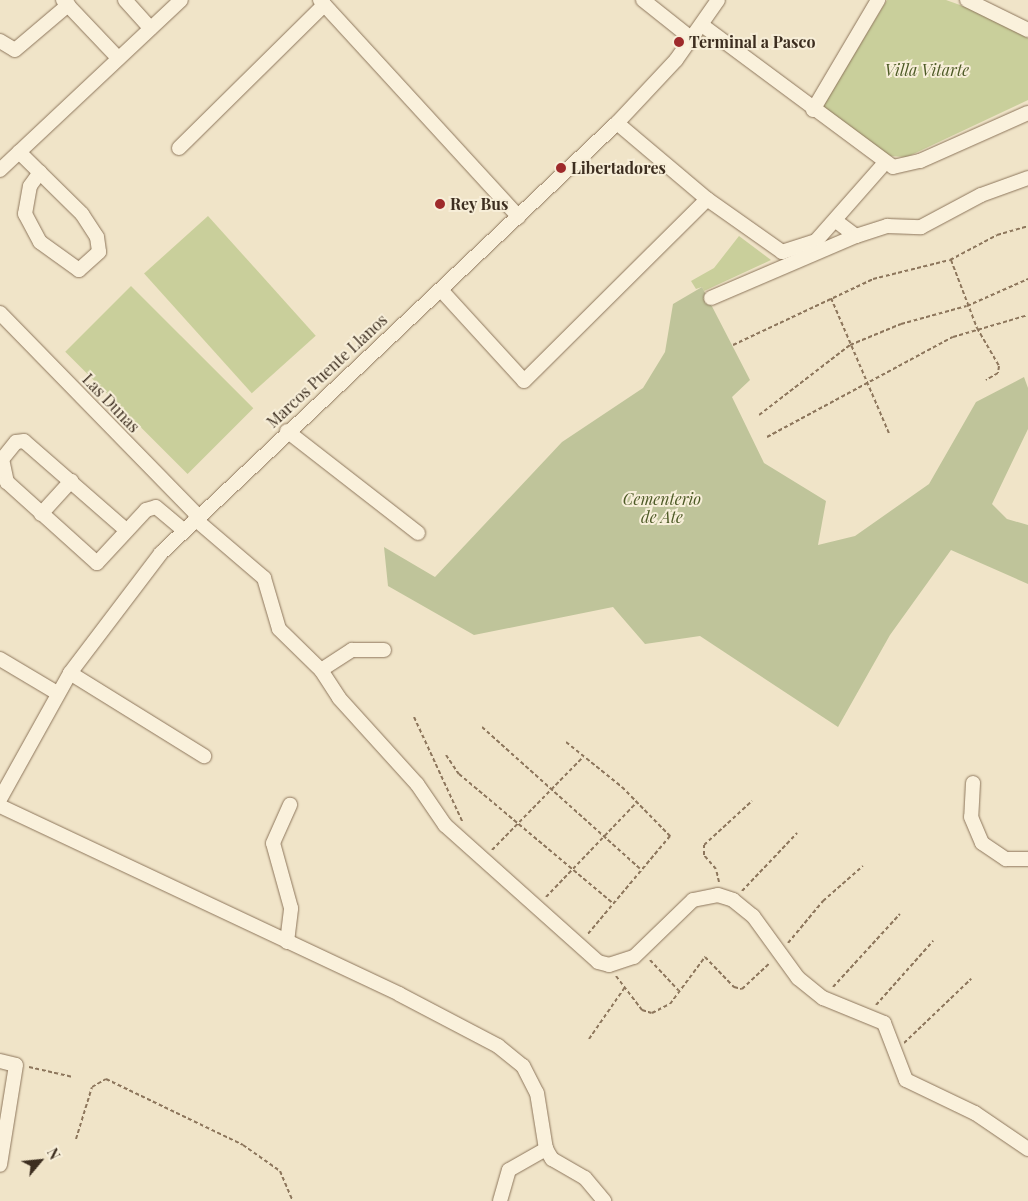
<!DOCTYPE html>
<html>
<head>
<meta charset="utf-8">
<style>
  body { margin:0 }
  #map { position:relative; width:1028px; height:1201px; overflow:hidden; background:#f0e4c8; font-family:"Playfair Display",serif }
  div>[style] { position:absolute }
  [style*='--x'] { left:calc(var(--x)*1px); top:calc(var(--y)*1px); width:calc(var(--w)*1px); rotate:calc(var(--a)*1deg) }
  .green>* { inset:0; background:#c9cf9b; transform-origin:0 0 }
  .cemetery>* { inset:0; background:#bfc49a }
  .path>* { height:2px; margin-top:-1px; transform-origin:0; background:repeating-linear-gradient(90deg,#8d765c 0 4px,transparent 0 6.5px) }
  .roads { filter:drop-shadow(0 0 1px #8d765c) drop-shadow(0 0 1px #8d765c) }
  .minor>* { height:14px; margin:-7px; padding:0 7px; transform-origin:7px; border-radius:7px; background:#faf1dc }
  .dots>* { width:14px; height:14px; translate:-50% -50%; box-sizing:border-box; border:2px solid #f7eed8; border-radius:50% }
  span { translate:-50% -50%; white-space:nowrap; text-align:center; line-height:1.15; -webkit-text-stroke:4px #f7eed8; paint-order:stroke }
  .poi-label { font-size:16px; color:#3d2e20; font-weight:700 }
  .left { translate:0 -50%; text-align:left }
  .park-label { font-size:16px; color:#4d5a26; font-style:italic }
  .street-label { font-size:16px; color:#3d2e20 }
  .north { position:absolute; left:15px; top:1136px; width:50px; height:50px; -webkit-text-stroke:4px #f7eed8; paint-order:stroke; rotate:62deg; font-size:14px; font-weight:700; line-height:20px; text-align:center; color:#3d2e20 }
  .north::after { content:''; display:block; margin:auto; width:18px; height:22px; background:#3d2e20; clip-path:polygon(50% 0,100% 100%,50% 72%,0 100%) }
</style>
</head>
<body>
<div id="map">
  <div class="green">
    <div style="clip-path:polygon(887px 0,946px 0,988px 15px,1028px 38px,1028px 100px,907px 157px,887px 156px,822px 108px)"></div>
    <div style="left:208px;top:216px;width:161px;height:86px;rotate:48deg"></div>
    <div style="clip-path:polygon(739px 236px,771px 260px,704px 291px,702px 287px,696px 289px,691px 281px,714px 268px)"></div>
    <div style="left:131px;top:286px;width:173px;height:93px;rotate:45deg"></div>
  </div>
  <div class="cemetery">
    <div style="clip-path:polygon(702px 287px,750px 380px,732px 397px,764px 463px,826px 501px,818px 545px,855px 536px,929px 484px,976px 402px,1024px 377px,1028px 388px,1028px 429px,992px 504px,1007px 519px,1028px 525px,1028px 584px,951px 550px,890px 635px,838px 727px,700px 636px,645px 644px,613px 607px,474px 635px,388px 586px,384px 547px,435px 577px,562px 442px,643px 388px,665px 352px,673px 304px)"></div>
  </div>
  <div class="path">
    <div style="--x:951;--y:260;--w:73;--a:69.1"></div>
    <div style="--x:977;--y:328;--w:44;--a:59.9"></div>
    <div style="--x:999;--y:366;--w:7;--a:98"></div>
    <div style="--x:998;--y:373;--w:14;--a:150"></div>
    <div style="--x:831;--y:298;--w:147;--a:66.8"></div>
    <div style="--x:733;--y:345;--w:155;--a:-25.2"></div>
    <div style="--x:873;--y:279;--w:79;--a:-13.9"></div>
    <div style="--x:950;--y:260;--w:53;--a:-28"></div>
    <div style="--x:997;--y:235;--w:32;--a:-16"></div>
    <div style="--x:759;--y:415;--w:115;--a:-37.6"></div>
    <div style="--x:850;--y:345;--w:55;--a:-22.4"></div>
    <div style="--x:901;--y:324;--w:68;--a:-15.3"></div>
    <div style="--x:967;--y:306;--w:67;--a:-23.9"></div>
    <div style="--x:767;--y:437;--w:211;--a:-28.3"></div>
    <div style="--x:953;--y:337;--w:78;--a:-16.3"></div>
    <div style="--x:414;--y:717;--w:115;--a:65.2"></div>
    <div style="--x:482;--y:727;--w:212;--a:41.9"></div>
    <div style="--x:566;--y:742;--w:72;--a:38.8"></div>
    <div style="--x:622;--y:787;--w:69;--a:45.6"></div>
    <div style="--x:670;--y:836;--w:129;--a:130"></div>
    <div style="--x:446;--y:755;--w:23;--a:56"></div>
    <div style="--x:459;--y:774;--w:201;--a:40"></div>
    <div style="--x:492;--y:850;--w:129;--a:-45.6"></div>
    <div style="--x:719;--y:882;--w:13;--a:-103"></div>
    <div style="--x:716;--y:869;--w:18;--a:-131"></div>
    <div style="--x:704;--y:855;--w:10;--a:-90"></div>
    <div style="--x:704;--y:845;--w:65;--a:-42.5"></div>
    <div style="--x:742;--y:891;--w:80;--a:-46.5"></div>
    <div style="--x:546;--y:897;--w:130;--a:-46.2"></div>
    <div style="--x:788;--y:943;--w:55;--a:-50.2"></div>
    <div style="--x:823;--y:901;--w:53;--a:-41.2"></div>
    <div style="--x:650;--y:960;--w:42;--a:46.9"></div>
    <div style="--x:616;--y:976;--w:43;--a:52.6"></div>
    <div style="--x:642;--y:1010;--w:10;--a:17"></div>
    <div style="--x:652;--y:1013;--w:20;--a:-27"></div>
    <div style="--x:670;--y:1004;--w:59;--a:-53.3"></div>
    <div style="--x:705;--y:957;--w:42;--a:46"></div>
    <div style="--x:734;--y:987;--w:8;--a:14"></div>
    <div style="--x:742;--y:989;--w:38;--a:-43"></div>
    <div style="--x:833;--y:987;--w:99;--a:-47.5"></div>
    <div style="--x:876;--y:1005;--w:86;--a:-48.3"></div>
    <div style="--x:589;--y:1039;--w:63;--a:-55.3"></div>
    <div style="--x:904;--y:1043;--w:93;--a:-43.7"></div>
    <div style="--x:29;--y:1067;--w:45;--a:12.8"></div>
    <div style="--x:76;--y:1139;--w:54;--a:-72.9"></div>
    <div style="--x:92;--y:1087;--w:16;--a:-30"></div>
    <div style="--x:106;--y:1079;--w:152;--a:25.7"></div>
    <div style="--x:243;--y:1145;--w:45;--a:35.1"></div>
    <div style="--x:280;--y:1171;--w:33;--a:67"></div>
  </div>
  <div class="roads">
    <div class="minor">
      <div style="--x:63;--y:0;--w:80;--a:46.5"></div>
      <div style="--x:125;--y:0;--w:38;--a:48"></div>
      <div style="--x:320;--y:0;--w:294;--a:47.5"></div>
      <div style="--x:643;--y:0;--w:63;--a:38.5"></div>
      <div style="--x:967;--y:0;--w:68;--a:26.2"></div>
      <div style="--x:702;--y:25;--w:238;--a:36.6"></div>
      <div style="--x:893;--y:167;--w:28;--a:-13"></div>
      <div style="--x:920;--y:161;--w:118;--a:-24"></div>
      <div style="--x:0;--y:41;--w:17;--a:31"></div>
      <div style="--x:15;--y:50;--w:70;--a:-40.3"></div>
      <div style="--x:813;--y:110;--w:128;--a:-59.4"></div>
      <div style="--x:617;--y:123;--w:118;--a:40.2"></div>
      <div style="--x:707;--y:199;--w:92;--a:35.2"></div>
      <div style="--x:782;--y:252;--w:36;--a:-18"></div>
      <div style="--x:816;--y:241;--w:103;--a:-48.6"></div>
      <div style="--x:179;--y:148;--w:204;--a:-44.6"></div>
      <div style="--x:19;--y:152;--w:88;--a:44.5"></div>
      <div style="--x:82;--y:214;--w:27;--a:57"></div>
      <div style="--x:97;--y:237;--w:15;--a:82"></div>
      <div style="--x:99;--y:252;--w:27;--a:138"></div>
      <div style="--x:79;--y:270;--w:48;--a:-144.3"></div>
      <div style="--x:40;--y:242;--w:32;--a:-118"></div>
      <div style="--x:25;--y:214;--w:28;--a:-80"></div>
      <div style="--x:30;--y:186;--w:17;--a:-54"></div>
      <div style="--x:0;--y:170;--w:248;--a:-43.2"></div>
      <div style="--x:836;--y:221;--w:25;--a:37"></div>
      <div style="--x:856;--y:236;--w:33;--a:-18"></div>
      <div style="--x:887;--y:226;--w:34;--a:2"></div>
      <div style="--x:921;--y:227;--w:68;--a:-28.1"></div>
      <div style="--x:981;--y:195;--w:50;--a:-19.9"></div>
      <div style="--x:441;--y:290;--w:123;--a:47.6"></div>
      <div style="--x:524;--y:381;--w:258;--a:-44.8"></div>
      <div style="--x:711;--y:298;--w:158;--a:-23.2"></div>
      <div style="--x:0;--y:313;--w:284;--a:45.7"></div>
      <div style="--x:287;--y:431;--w:166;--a:37.9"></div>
      <div style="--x:41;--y:514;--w:45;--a:-47.7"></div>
      <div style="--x:195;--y:519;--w:91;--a:40.5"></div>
      <div style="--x:264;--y:578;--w:53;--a:73.6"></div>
      <div style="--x:279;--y:629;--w:59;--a:44.3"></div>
      <div style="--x:321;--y:670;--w:33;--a:57"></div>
      <div style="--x:339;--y:698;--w:116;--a:47.8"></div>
      <div style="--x:417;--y:784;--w:50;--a:55.7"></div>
      <div style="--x:445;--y:825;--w:205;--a:41.8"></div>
      <div style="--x:598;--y:962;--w:11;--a:15"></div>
      <div style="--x:609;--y:965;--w:26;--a:-18"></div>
      <div style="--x:634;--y:957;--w:82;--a:-44"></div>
      <div style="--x:693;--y:900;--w:25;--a:-11"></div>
      <div style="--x:718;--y:895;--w:16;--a:18"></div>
      <div style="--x:733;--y:900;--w:26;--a:39"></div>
      <div style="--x:753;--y:916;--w:77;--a:54"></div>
      <div style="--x:798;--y:978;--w:32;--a:39"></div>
      <div style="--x:823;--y:998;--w:66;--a:22.3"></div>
      <div style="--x:884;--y:1023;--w:61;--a:68.9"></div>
      <div style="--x:906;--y:1080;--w:76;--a:25.6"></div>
      <div style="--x:975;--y:1113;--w:64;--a:34.2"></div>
      <div style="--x:126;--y:530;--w:135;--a:-138.9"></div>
      <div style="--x:24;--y:441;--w:8;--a:173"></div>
      <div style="--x:16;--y:442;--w:22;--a:129"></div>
      <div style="--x:2;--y:459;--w:24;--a:78"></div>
      <div style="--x:7;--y:482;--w:121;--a:42"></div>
      <div style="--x:97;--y:563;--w:72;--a:-47.2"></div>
      <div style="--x:146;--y:510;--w:10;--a:-17"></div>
      <div style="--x:156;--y:507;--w:35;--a:40"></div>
      <div style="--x:0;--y:659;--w:66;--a:30.8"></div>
      <div style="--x:321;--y:670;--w:37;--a:-33"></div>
      <div style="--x:352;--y:650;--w:32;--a:0"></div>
      <div style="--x:70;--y:673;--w:158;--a:31.8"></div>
      <div style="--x:973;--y:783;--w:34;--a:93"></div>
      <div style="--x:971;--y:817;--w:28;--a:67"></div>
      <div style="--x:982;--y:843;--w:29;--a:34"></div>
      <div style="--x:1006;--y:859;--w:22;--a:0"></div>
      <div style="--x:0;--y:799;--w:144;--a:-60.9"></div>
      <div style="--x:70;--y:673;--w:151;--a:-52.8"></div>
      <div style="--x:161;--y:553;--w:627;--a:-43.32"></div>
      <div style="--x:617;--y:123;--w:86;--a:-46.9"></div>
      <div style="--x:676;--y:60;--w:73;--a:-55"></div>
      <div style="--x:0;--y:806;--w:441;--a:25.2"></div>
      <div style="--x:399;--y:994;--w:112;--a:27.7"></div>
      <div style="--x:498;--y:1046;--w:32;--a:39"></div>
      <div style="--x:523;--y:1066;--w:30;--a:63"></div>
      <div style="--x:537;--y:1093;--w:57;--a:80.9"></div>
      <div style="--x:546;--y:1149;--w:12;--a:59"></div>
      <div style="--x:552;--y:1159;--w:38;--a:30"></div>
      <div style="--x:585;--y:1178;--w:30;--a:50"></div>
      <div style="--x:287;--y:942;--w:34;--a:-83"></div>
      <div style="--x:291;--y:908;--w:67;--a:-105.5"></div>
      <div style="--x:273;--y:843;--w:42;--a:-65.9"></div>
      <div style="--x:0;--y:1061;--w:16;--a:14"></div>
      <div style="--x:16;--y:1065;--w:101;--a:99.1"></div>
      <div style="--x:500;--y:1201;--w:32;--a:-74"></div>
      <div style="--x:509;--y:1170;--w:43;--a:-29.6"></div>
    </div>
  </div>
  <div class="dots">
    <div style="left:679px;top:42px;background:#9e2a2b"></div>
    <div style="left:561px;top:168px;background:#9e2a2b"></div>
    <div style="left:440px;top:204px;background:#9e2a2b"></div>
  </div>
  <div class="poi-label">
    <span class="left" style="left:689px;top:42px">Terminal a Pasco</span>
    <span class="left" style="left:571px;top:168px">Libertadores</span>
    <span class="left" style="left:450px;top:204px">Rey Bus</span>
  </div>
  <div class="park-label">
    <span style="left:927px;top:70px">Villa Vitarte</span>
    <span style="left:662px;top:508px">Cementerio<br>de Ate</span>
  </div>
  <div class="street-label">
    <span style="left:327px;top:371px;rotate:-43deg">Marcos Puente Llanos</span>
    <span style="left:111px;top:403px;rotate:46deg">Las Dunas</span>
  </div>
  <div class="north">N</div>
</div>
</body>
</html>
